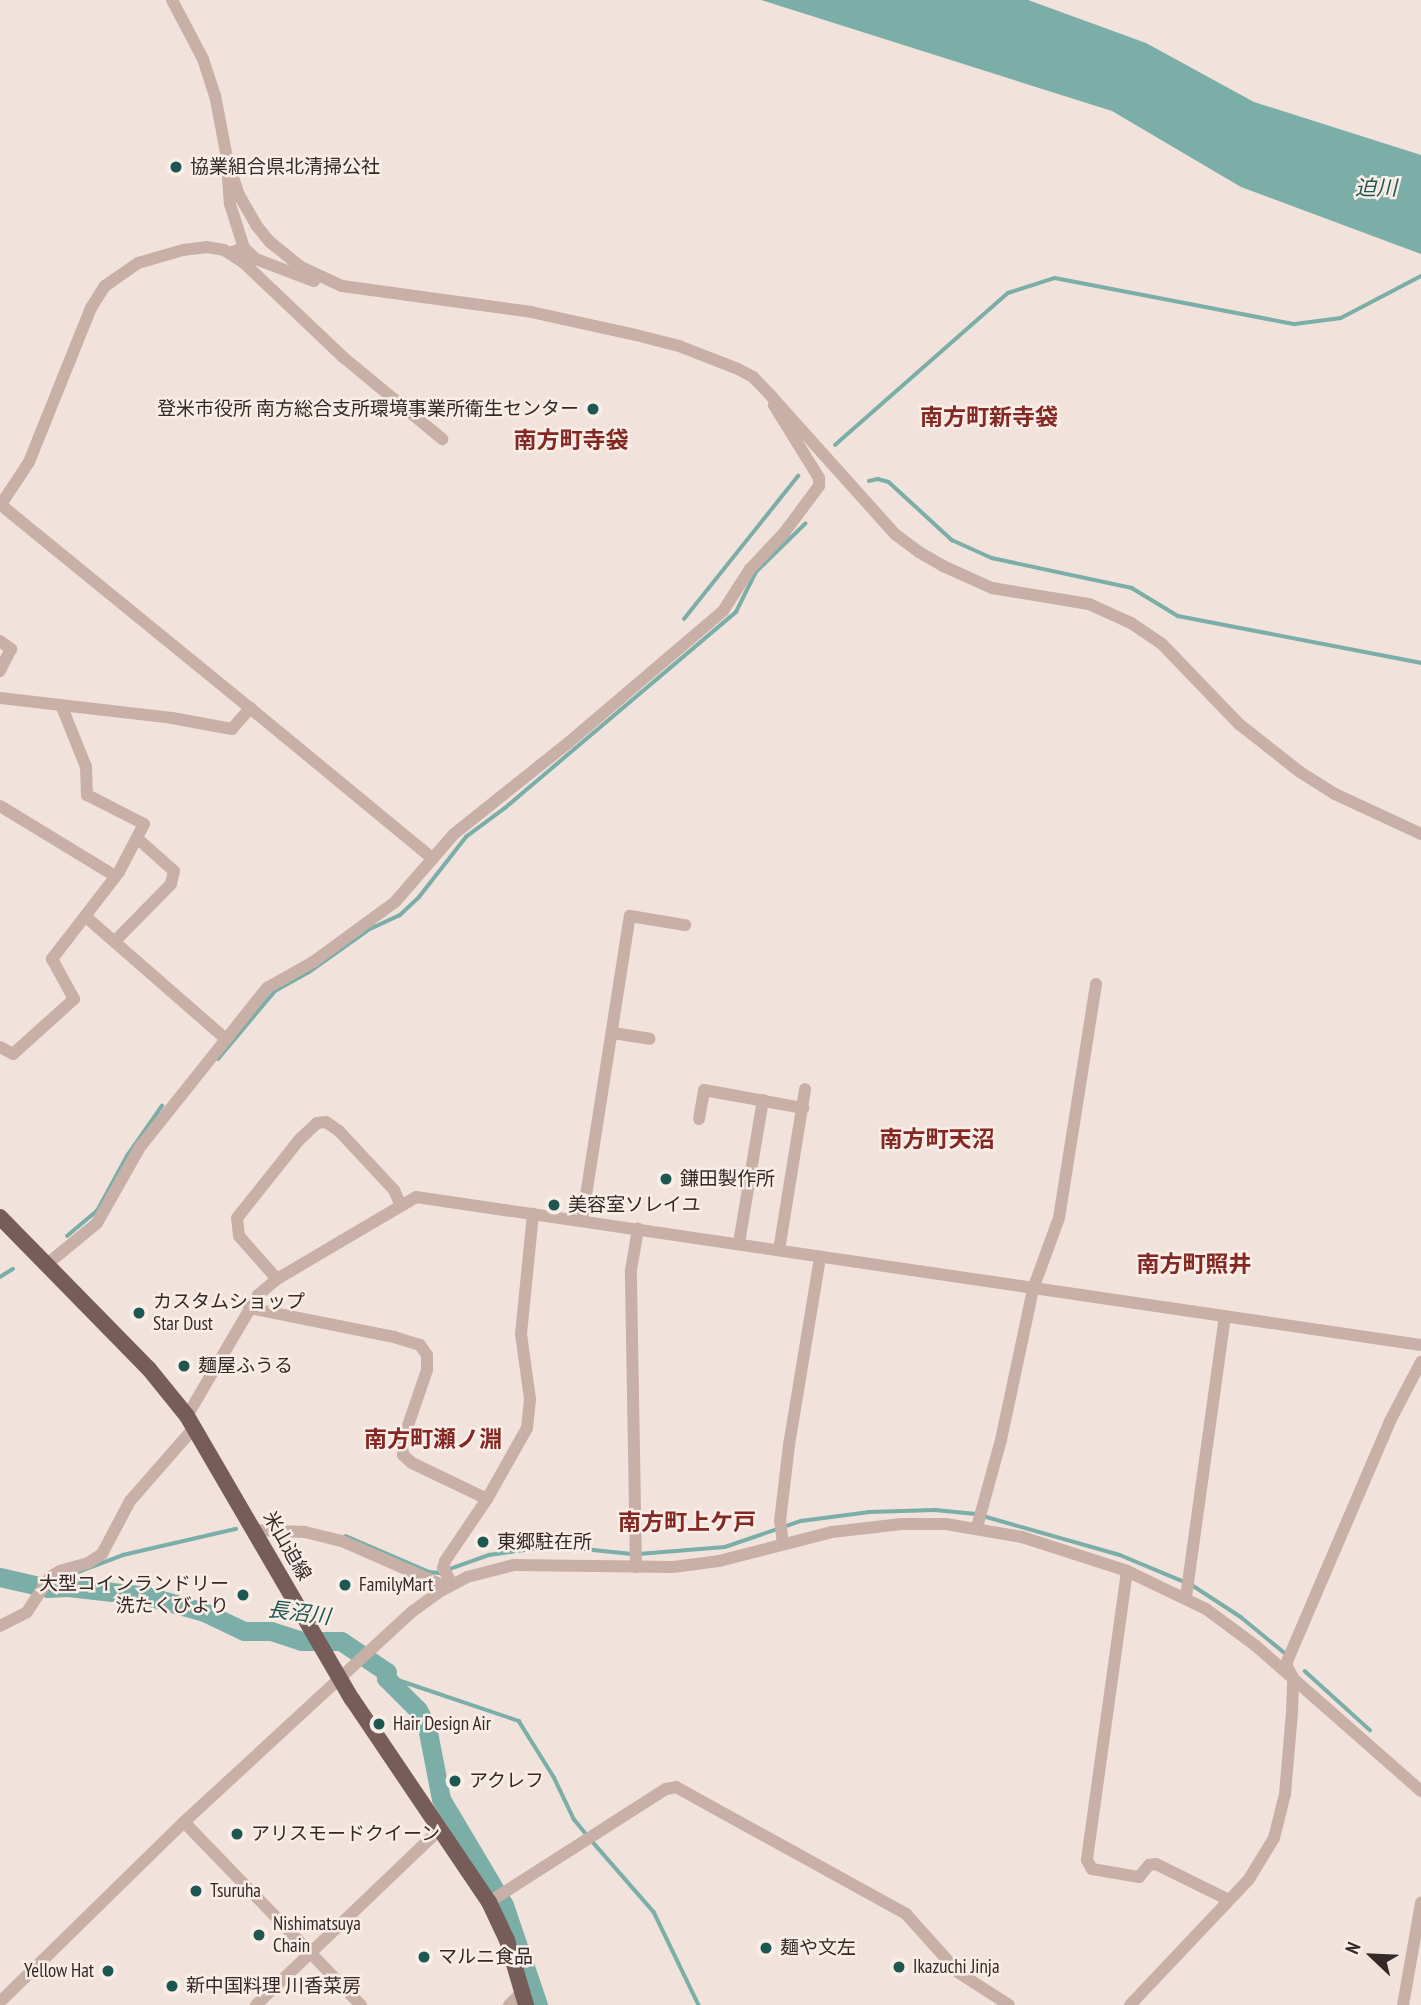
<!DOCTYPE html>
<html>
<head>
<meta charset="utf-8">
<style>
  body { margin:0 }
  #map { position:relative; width:1421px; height:2005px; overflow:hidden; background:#f1e3db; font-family:"PT Sans Narrow","Noto Sans JP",sans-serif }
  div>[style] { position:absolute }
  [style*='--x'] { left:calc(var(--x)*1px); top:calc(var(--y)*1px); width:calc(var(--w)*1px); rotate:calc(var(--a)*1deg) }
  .water>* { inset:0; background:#7aaea7 }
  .stream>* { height:3.5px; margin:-1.75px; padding:0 1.75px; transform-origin:1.75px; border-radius:1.75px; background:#7aaea7 }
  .river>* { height:19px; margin:-9.5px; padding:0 9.5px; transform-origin:9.5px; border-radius:9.5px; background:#7aaea7 }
  .minor>* { height:12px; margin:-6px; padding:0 6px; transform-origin:6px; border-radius:6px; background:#c9b0a7 }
  .major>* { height:16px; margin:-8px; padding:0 8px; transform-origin:8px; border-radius:8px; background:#775d59 }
  .dots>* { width:19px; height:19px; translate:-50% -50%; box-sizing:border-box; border:4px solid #f9ede7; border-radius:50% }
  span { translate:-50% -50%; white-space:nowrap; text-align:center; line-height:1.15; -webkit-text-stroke:5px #f9ede7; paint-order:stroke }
  .poi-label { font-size:19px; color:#352927 }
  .left { translate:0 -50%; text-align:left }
  .right { translate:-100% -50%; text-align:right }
  .street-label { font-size:19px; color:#352927 }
  .water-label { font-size:21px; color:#1e5650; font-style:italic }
  .quarter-label { font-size:23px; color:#832822; font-weight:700 }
  .north { position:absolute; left:1337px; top:1921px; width:70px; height:70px; -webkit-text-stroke:5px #f9ede7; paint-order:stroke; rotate:293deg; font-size:19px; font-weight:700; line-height:28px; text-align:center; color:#352927 }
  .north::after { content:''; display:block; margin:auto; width:24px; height:32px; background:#352927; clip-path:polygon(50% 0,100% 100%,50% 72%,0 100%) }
</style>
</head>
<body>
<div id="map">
  <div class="water">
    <div style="clip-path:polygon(761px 0,1028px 0,1146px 43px,1254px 102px,1421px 155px,1421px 254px,1241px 187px,1112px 111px)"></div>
  </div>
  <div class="stream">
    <div style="--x:835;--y:445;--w:230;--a:-41.3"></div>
    <div style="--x:1008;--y:293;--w:49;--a:-17.7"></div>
    <div style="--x:1055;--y:278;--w:244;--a:10.9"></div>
    <div style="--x:1295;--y:324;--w:46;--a:-7.4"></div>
    <div style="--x:1341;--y:318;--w:90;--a:-27.7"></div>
    <div style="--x:869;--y:481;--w:9;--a:-13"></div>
    <div style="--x:878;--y:479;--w:11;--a:15"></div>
    <div style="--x:889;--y:482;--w:86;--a:42.6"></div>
    <div style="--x:952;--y:540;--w:44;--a:24.2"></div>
    <div style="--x:992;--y:558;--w:143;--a:12.1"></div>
    <div style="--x:1132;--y:588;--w:54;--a:31.3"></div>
    <div style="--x:1178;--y:616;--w:248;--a:10.9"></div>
    <div style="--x:684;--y:619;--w:183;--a:-51.4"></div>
    <div style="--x:218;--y:1059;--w:89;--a:-50"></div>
    <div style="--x:275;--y:991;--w:38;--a:-29"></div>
    <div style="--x:308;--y:973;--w:76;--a:-35.4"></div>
    <div style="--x:370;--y:929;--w:33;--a:-25"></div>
    <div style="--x:400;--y:915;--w:26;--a:-43"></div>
    <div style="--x:419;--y:897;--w:76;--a:-51.9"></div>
    <div style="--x:466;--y:837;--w:49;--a:-36.6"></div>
    <div style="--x:505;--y:808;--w:303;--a:-40.3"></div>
    <div style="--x:736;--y:612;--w:45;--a:-63.4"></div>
    <div style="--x:756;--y:572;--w:69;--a:-44.4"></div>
    <div style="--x:67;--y:1236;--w:39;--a:-40"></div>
    <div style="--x:97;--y:1211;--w:63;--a:-61.4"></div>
    <div style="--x:127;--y:1156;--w:61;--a:-55"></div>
    <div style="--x:0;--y:1277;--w:15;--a:-32"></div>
    <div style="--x:983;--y:1516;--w:142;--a:15.9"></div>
    <div style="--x:1120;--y:1555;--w:70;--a:22.6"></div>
    <div style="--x:346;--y:1536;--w:90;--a:23.4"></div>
    <div style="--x:429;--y:1572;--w:10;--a:6"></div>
    <div style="--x:439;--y:1573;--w:53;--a:-19.8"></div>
    <div style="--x:489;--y:1555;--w:66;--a:-7.9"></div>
    <div style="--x:554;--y:1546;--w:78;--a:5.9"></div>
    <div style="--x:639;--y:1554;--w:86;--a:-4.7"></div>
    <div style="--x:725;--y:1547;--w:80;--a:-18.9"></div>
    <div style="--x:801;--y:1521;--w:69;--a:-7.5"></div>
    <div style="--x:869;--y:1512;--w:66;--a:-1.7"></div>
    <div style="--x:935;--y:1510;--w:41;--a:5.6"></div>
    <div style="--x:1192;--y:1585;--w:59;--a:33.1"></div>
    <div style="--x:1241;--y:1617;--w:58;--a:39.4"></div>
    <div style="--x:49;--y:1588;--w:22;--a:-32"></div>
    <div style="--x:68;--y:1576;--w:59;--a:-20.9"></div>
    <div style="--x:123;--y:1555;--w:116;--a:-13"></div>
    <div style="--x:1305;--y:1671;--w:88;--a:42.2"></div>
    <div style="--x:387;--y:1672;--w:14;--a:36"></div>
    <div style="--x:398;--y:1680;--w:128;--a:18.7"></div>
    <div style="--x:519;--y:1721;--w:66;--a:58"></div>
    <div style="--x:554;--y:1777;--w:47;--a:64.5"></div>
    <div style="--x:574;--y:1819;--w:21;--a:51"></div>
    <div style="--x:592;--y:1841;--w:94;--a:48.9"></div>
    <div style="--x:654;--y:1912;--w:103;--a:64.2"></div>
  </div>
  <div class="river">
    <div style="--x:0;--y:1577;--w:49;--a:12.9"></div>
    <div style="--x:48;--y:1588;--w:20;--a:-3"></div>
    <div style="--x:68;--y:1587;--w:80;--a:6.5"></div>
    <div style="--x:147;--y:1596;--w:59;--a:15.7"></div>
    <div style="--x:204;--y:1612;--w:44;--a:25.4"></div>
    <div style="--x:244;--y:1631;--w:27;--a:0"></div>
    <div style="--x:271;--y:1631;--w:32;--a:18"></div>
    <div style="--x:301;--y:1641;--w:40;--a:0"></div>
    <div style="--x:341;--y:1641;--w:55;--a:34"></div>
    <div style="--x:387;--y:1672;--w:6;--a:99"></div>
    <div style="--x:386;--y:1678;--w:45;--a:45"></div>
    <div style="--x:418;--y:1710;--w:19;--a:62"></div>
    <div style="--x:427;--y:1727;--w:73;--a:79"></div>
    <div style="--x:441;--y:1799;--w:123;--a:59.3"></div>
    <div style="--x:504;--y:1905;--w:106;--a:71.2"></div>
  </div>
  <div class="minor">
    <div style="--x:172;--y:0;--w:67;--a:62.3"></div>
    <div style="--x:203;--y:59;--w:38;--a:72"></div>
    <div style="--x:215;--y:95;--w:69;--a:79.2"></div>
    <div style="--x:228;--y:163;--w:34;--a:71"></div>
    <div style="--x:239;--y:195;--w:34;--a:60"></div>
    <div style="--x:256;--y:225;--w:22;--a:51"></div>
    <div style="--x:270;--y:242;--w:40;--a:39"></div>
    <div style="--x:301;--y:267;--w:45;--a:24.9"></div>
    <div style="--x:342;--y:286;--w:191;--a:7.8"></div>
    <div style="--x:531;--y:312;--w:107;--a:12.4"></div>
    <div style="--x:636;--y:335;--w:44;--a:14.3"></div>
    <div style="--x:679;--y:346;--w:63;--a:21.3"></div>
    <div style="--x:738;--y:369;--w:17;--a:28"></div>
    <div style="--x:753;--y:377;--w:28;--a:46"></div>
    <div style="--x:772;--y:397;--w:184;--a:48.1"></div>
    <div style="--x:895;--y:534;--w:30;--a:37"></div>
    <div style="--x:919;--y:552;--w:28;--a:30"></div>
    <div style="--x:943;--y:566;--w:54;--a:24.2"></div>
    <div style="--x:992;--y:588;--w:98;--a:9.4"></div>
    <div style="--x:1089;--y:604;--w:46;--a:24.3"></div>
    <div style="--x:1131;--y:623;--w:37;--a:34"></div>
    <div style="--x:1162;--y:644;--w:111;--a:46.1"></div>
    <div style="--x:1239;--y:724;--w:78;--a:38.2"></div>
    <div style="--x:1300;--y:772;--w:41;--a:32.2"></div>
    <div style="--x:1335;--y:794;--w:95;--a:24.9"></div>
    <div style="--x:228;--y:177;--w:27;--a:86"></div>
    <div style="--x:230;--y:204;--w:46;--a:72.3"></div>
    <div style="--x:229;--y:253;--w:16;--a:-18"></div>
    <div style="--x:244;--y:248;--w:16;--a:43"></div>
    <div style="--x:256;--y:259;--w:62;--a:20.8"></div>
    <div style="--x:1;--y:505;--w:321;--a:39.2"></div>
    <div style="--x:0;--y:506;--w:53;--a:-56.6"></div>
    <div style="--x:29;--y:462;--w:166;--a:-68.1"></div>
    <div style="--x:91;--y:308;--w:26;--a:-58"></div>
    <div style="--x:105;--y:286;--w:40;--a:-34.9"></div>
    <div style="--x:138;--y:263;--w:47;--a:-16.1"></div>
    <div style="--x:183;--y:250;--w:23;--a:-7"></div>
    <div style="--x:206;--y:247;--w:18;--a:9"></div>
    <div style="--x:224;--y:250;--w:24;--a:33"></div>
    <div style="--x:244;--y:263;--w:137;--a:43.5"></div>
    <div style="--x:343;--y:357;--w:129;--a:39.6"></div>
    <div style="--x:0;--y:641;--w:14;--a:36"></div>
    <div style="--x:11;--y:649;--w:25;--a:117"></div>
    <div style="--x:0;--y:698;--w:173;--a:6.6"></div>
    <div style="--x:172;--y:718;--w:61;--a:10.4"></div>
    <div style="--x:232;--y:729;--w:28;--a:-49"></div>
    <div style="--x:250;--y:708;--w:237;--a:39.5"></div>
    <div style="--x:0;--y:806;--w:135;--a:31.3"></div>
    <div style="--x:86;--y:917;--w:186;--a:41.1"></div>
    <div style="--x:115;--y:941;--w:80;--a:-45.5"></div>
    <div style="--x:171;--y:884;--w:13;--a:-77"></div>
    <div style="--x:174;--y:871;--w:48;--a:-138.4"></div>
    <div style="--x:613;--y:1033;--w:37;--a:9"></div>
    <div style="--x:0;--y:1047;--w:15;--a:28"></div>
    <div style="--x:13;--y:1054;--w:82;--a:-42"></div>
    <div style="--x:74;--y:999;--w:46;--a:-118.8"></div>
    <div style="--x:52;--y:959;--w:110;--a:-52.4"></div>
    <div style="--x:119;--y:872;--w:54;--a:-62.5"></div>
    <div style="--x:144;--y:824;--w:64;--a:-153"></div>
    <div style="--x:87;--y:795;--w:28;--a:-92"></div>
    <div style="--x:86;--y:767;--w:65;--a:-111.8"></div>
    <div style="--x:699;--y:1119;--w:29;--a:-80"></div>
    <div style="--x:704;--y:1090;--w:101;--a:10.3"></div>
    <div style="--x:582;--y:1221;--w:309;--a:-81.1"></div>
    <div style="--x:630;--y:916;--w:56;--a:9.3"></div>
    <div style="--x:739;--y:1243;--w:145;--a:-80.5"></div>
    <div style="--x:779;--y:1250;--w:163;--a:-80.8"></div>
    <div style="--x:46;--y:1265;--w:66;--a:-39.5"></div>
    <div style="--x:97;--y:1223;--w:87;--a:-60.5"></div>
    <div style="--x:140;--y:1147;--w:203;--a:-51.4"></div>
    <div style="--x:267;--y:988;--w:53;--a:-29.5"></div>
    <div style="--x:313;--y:962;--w:102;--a:-36.2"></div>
    <div style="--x:395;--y:902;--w:90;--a:-49.1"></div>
    <div style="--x:454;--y:834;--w:146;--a:-38.6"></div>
    <div style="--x:568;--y:743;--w:204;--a:-40.4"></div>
    <div style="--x:723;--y:611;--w:50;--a:-57.3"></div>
    <div style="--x:750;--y:569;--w:50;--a:-46.6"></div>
    <div style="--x:784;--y:533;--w:59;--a:-53.3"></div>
    <div style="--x:819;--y:486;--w:8;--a:-90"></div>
    <div style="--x:819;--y:478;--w:86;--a:-121.7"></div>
    <div style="--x:277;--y:1279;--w:57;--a:-131.5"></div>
    <div style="--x:239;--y:1236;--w:18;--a:-96"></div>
    <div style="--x:237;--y:1218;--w:100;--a:-51.5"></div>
    <div style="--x:299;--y:1140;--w:25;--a:-43"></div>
    <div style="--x:317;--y:1123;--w:9;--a:-6"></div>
    <div style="--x:326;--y:1122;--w:16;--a:35"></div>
    <div style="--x:339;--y:1131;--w:81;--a:47"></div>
    <div style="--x:394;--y:1190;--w:17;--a:66"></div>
    <div style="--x:249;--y:1308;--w:148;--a:11.3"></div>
    <div style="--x:394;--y:1337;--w:27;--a:17"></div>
    <div style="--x:420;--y:1345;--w:12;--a:55"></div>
    <div style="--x:427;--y:1355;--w:15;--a:90"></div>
    <div style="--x:427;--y:1370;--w:77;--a:108.9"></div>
    <div style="--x:402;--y:1443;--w:12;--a:85"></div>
    <div style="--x:403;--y:1455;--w:12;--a:42"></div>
    <div style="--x:412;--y:1463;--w:83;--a:25.6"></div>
    <div style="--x:187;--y:1416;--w:140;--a:-59.6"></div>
    <div style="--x:258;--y:1295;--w:25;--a:-40"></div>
    <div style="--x:277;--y:1279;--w:161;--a:-30.5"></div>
    <div style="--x:416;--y:1197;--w:1016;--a:8.38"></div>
    <div style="--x:977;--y:1527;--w:90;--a:-74.6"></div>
    <div style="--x:1001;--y:1440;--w:154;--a:-78"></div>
    <div style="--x:1033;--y:1289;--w:76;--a:-69.9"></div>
    <div style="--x:1059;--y:1218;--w:237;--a:-81"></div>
    <div style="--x:253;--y:1530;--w:52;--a:2.2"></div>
    <div style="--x:305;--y:1532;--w:38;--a:14"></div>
    <div style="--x:342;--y:1541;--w:115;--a:23.7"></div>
    <div style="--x:783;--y:1544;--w:23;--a:-97"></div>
    <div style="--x:780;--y:1521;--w:77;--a:-83.2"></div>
    <div style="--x:789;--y:1445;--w:191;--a:-80.6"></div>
    <div style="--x:636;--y:1567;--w:297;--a:-91"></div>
    <div style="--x:631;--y:1270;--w:42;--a:-80.3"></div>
    <div style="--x:1127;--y:1571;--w:292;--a:97.9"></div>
    <div style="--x:1087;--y:1860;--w:10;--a:61"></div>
    <div style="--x:1092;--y:1869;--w:48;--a:9.7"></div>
    <div style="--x:1139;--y:1877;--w:16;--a:-50"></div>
    <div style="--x:1149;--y:1865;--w:7;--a:-8"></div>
    <div style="--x:1156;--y:1864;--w:81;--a:26.3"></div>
    <div style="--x:452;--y:1584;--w:18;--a:-119"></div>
    <div style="--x:443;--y:1568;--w:7;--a:-74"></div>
    <div style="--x:445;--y:1561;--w:75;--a:-55.9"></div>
    <div style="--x:487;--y:1499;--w:81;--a:-60.6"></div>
    <div style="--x:527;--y:1428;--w:29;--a:-84"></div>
    <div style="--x:530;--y:1399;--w:66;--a:-97.9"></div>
    <div style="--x:521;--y:1334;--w:121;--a:-84.3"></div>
    <div style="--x:1186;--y:1597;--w:283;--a:-82.1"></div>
    <div style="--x:0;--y:1626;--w:30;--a:-27"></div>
    <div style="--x:27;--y:1612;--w:42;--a:-56.7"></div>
    <div style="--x:50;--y:1577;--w:12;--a:-31"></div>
    <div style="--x:60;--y:1571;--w:29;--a:-16"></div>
    <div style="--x:88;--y:1563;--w:17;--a:-33"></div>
    <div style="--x:102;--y:1554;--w:60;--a:-62.2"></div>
    <div style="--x:130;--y:1501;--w:97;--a:-48.8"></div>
    <div style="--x:184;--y:1822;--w:255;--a:46"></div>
    <div style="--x:489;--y:1902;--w:210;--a:-32.6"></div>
    <div style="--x:666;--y:1789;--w:10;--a:-11"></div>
    <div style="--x:676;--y:1787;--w:263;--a:28.9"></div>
    <div style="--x:906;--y:1914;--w:79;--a:48.1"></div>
    <div style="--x:959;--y:1973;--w:59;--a:32.6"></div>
    <div style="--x:0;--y:2002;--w:257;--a:-44.4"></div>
    <div style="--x:184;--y:1822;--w:311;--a:-42.7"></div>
    <div style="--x:413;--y:1611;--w:32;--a:-36"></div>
    <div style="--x:439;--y:1592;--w:32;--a:-28"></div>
    <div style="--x:467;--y:1577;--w:49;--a:-14.3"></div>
    <div style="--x:514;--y:1565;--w:159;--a:0.7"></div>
    <div style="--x:673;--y:1567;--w:46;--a:-7.4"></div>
    <div style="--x:719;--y:1561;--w:117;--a:-14.4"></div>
    <div style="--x:832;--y:1532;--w:70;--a:-6.5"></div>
    <div style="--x:902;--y:1524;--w:44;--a:0"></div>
    <div style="--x:946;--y:1524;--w:77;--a:9.7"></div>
    <div style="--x:1022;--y:1537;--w:110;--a:17.9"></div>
    <div style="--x:1127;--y:1571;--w:88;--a:25.7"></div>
    <div style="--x:1206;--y:1609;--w:62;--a:36.5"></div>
    <div style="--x:1256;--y:1646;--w:220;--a:41.3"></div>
    <div style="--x:256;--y:2005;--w:257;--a:-43.7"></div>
    <div style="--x:509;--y:2005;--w:18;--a:-45"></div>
    <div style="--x:1130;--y:2005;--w:173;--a:-46.6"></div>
    <div style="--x:1249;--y:1879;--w:48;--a:-58.6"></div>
    <div style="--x:1274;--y:1838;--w:45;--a:-76"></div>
    <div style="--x:1285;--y:1794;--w:81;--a:-85.1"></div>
    <div style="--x:1292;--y:1713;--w:35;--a:-88"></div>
    <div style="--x:1293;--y:1678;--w:16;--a:-117"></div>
    <div style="--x:1286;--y:1664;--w:264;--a:-66.8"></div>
    <div style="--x:1390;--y:1421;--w:67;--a:-62.3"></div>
    <div style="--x:1403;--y:2005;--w:104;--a:-80"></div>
  </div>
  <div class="major">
    <div style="--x:0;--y:1217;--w:213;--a:45.6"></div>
    <div style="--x:149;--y:1369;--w:60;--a:51"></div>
    <div style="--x:187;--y:1416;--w:328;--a:59.8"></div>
    <div style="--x:352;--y:1699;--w:245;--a:56"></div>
    <div style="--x:489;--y:1902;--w:42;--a:64.7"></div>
    <div style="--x:507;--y:1940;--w:68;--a:73.7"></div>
  </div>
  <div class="dots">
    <div style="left:176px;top:167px;background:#1e5650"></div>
    <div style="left:593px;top:409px;background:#1e5650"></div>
    <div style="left:666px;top:1179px;background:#1e5650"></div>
    <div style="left:554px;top:1205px;background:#1e5650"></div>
    <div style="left:139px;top:1313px;background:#1e5650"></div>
    <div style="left:184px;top:1366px;background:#1e5650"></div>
    <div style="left:483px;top:1542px;background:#1e5650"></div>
    <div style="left:345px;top:1585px;background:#1e5650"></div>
    <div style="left:243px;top:1595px;background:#1e5650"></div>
    <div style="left:379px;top:1724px;background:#1e5650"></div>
    <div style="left:455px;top:1781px;background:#1e5650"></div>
    <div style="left:237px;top:1834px;background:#1e5650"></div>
    <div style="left:196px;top:1891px;background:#1e5650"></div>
    <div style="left:259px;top:1935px;background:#1e5650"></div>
    <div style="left:766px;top:1948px;background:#1e5650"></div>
    <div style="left:424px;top:1957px;background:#1e5650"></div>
    <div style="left:899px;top:1967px;background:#1e5650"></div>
    <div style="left:108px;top:1971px;background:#1e5650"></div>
    <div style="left:172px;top:1986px;background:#1e5650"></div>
  </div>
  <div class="poi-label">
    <span class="left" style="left:190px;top:167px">協業組合県北清掃公社</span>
    <span class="right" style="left:579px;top:409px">登米市役所 南方総合支所環境事業所衛生センター</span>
    <span class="left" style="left:680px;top:1179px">鎌田製作所</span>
    <span class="left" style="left:568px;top:1205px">美容室ソレイユ</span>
    <span class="left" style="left:153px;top:1313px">カスタムショップ<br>Star Dust</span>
    <span class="left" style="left:198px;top:1366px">麺屋ふうる</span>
    <span class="left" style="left:497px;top:1542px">東郷駐在所</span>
    <span class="right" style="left:229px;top:1595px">大型コインランドリー<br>洗たくびより</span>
    <span class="left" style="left:359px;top:1585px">FamilyMart</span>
    <span class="left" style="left:393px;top:1724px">Hair Design Air</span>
    <span class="left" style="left:469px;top:1781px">アクレフ</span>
    <span class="left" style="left:251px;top:1834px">アリスモードクイーン</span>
    <span class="left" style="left:210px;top:1891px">Tsuruha</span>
    <span class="left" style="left:273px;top:1935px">Nishimatsuya<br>Chain</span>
    <span class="left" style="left:780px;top:1948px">麺や文左</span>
    <span class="left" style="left:438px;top:1957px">マルニ食品</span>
    <span class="left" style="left:913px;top:1967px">Ikazuchi Jinja</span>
    <span class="right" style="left:94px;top:1971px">Yellow Hat</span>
    <span class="left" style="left:186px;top:1986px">新中国料理 川香菜房</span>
  </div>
  <div class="street-label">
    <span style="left:287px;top:1546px;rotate:60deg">米山迫線</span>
  </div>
  <div class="water-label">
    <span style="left:1376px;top:188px">迫川</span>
    <span style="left:299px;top:1613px;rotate:7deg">長沼川</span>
  </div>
  <div class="quarter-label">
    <span style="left:989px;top:417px">南方町新寺袋</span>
    <span style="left:571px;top:440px">南方町寺袋</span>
    <span style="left:937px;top:1139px">南方町天沼</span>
    <span style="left:1194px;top:1264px">南方町照井</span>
    <span style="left:433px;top:1439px">南方町瀬ノ淵</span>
    <span style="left:687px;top:1522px">南方町上ケ戸</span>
  </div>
  <div class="north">N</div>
</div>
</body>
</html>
